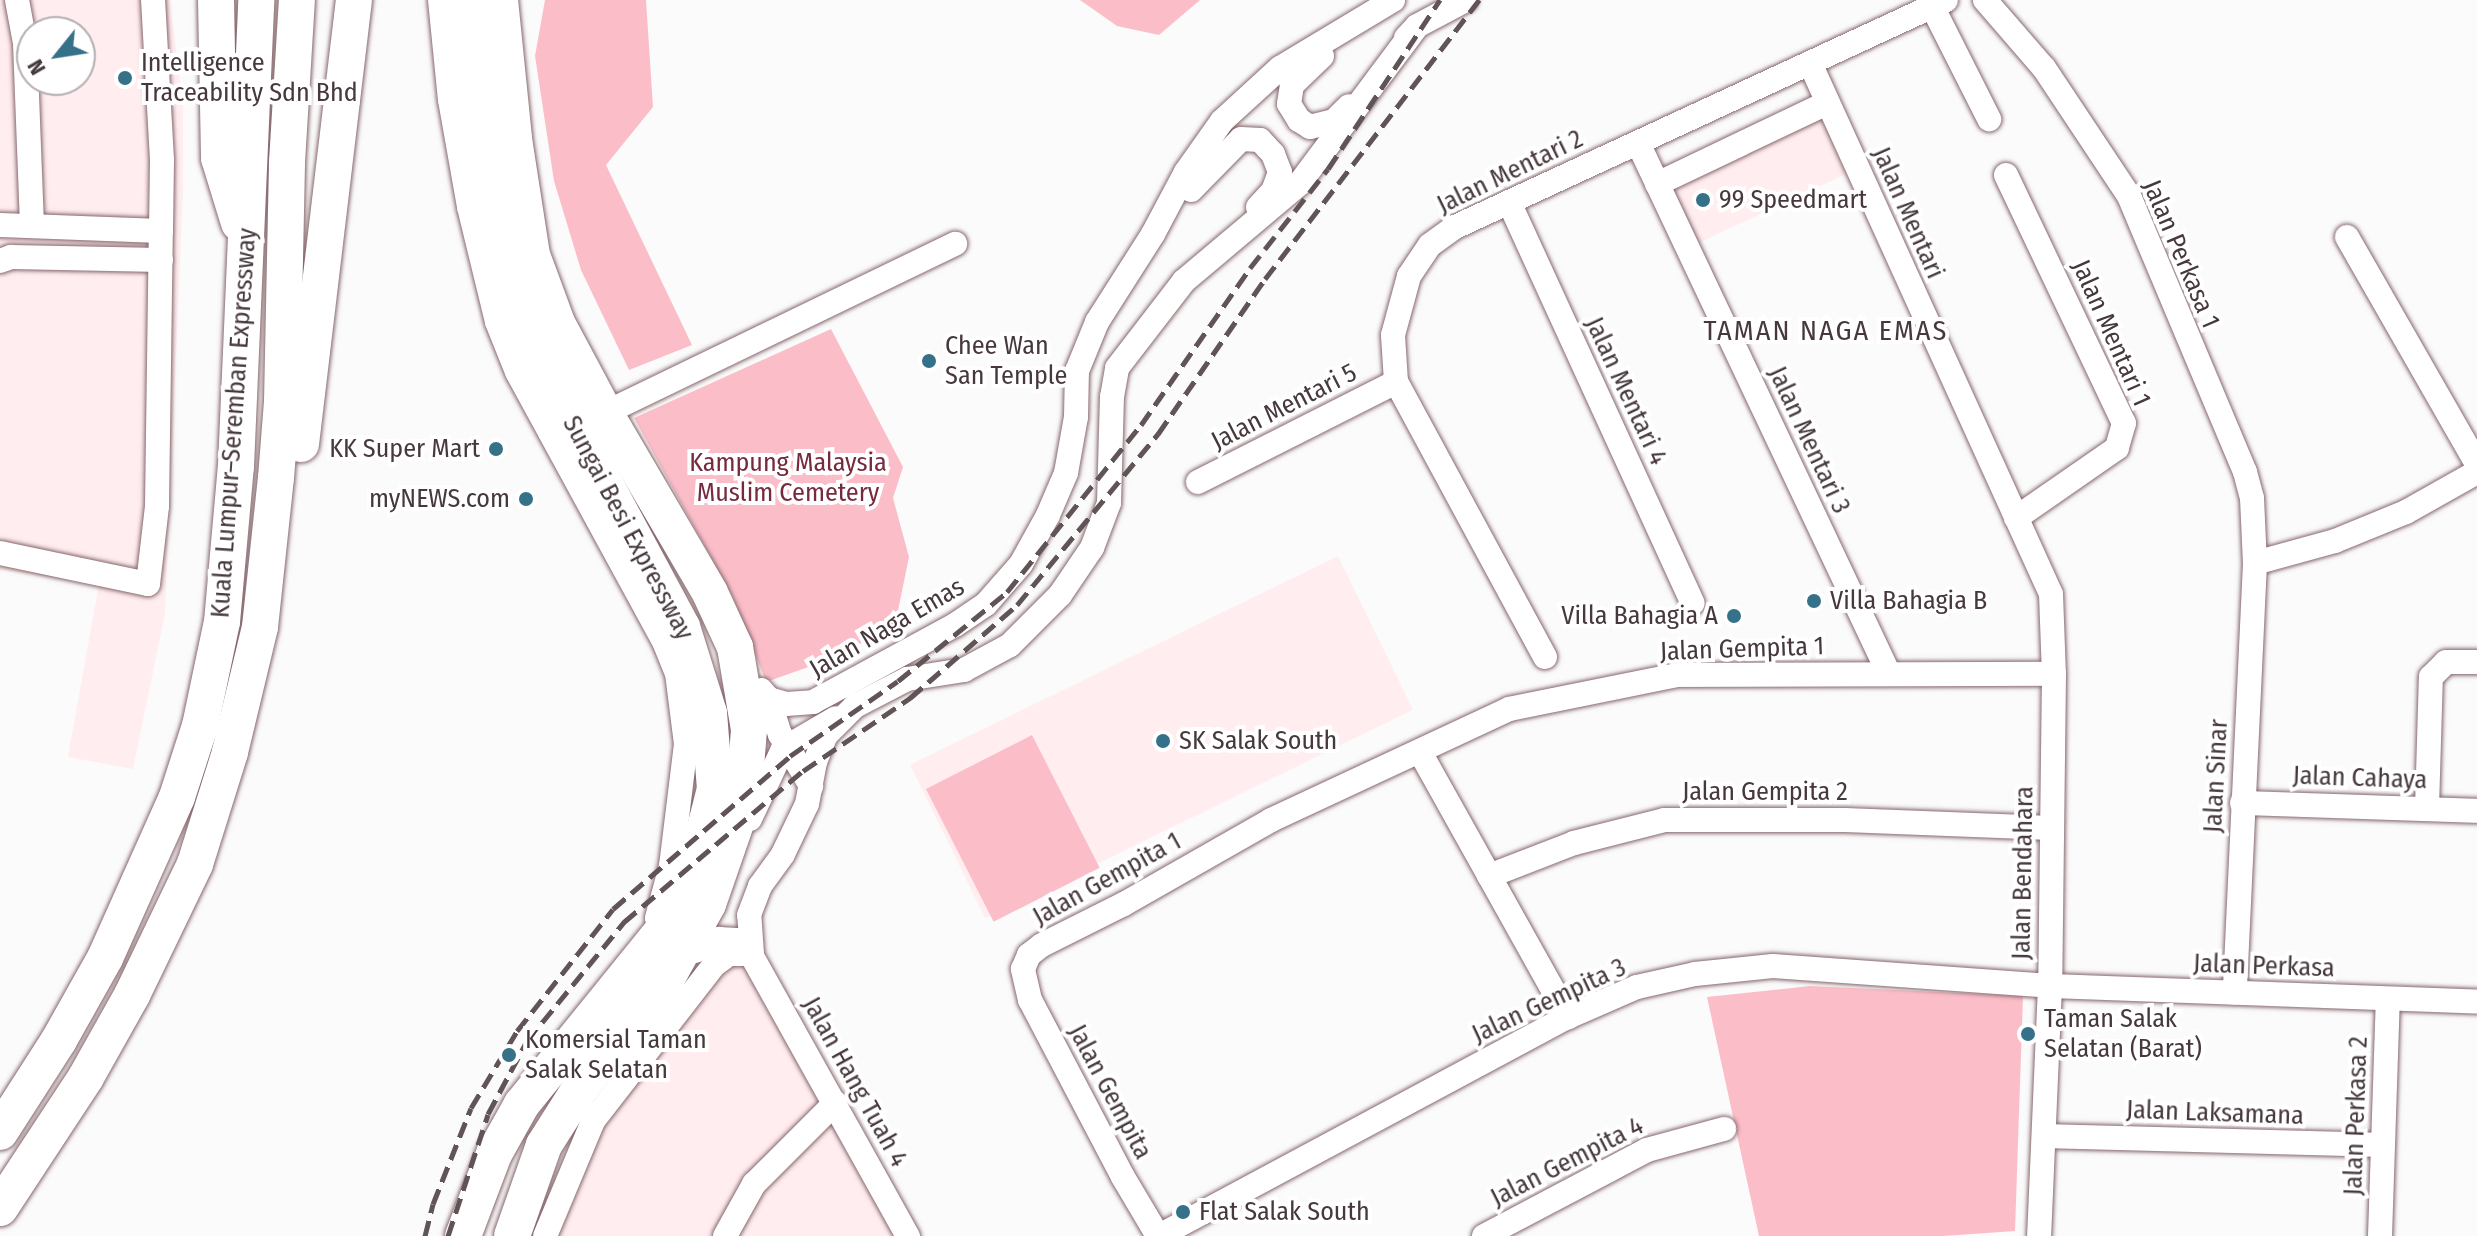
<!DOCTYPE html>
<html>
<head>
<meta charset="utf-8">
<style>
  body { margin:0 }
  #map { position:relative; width:2477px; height:1236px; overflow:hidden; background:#fbfbfb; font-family:"Fira Sans Condensed",sans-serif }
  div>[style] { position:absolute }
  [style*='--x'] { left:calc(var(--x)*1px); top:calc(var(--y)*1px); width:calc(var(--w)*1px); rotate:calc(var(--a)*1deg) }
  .built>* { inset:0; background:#ffedef; transform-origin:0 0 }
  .green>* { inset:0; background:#fbbec9; transform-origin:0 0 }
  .roads { filter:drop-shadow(0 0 2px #86676c) drop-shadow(0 0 2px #86676c) }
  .minor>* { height:24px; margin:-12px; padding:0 12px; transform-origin:12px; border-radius:12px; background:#fff }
  .highway>* { height:36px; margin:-18px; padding:0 18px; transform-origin:18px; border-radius:18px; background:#fff }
  .rail>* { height:5px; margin-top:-2.5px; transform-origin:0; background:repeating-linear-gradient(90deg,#605457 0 16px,transparent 0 24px) }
  .dots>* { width:22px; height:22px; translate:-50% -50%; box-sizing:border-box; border:4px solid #fff; border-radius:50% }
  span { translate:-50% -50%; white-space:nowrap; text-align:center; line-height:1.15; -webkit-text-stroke:8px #fff; paint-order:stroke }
  .poi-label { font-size:26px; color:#46383b }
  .left { translate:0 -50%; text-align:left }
  .right { translate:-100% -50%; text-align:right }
  .street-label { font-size:26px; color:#46383b }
  .park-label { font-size:26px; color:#752a3d }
  .neighbourhood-label { font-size:28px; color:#46383b; letter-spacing:2px }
  .north { position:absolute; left:16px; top:16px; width:80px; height:80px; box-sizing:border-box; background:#fff; border:2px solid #b5afb1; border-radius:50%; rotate:240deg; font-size:22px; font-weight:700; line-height:32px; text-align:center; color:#46383b }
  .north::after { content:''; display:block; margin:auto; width:28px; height:36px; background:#357188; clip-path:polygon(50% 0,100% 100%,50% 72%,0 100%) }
</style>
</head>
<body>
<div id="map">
  <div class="built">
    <div style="clip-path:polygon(evenodd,0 0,170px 0,183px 107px,183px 190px,165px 613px,133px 769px,68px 757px,99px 584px,0 570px,0 0,32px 32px,80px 32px,80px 80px,32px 80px,32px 32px)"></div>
    <div style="left:1825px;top:111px;width:66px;height:178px;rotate:65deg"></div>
    <div style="left:1338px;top:556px;width:171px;height:476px;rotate:64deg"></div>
    <div style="clip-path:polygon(748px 962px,901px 1236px,551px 1236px,597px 1125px,718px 970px)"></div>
  </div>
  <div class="green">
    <div style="clip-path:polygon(545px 0,646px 0,653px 107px,606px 165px,692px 345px,629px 370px,581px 270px,554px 181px,535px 56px)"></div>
    <div style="clip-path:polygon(1080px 0,1200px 0,1159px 35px,1117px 26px)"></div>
    <div style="clip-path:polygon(831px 329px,903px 467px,893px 498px,909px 557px,895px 625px,831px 659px,766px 682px,733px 597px,634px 418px)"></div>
    <div style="left:1032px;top:735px;width:149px;height:119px;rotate:63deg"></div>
    <div style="clip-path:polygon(1810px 986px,2023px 996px,2015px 1231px,1944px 1236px,1759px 1236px,1707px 997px)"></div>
  </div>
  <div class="roads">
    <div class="minor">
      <div style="--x:17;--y:0;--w:44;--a:79.5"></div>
      <div style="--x:25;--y:43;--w:183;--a:87.8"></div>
      <div style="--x:440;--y:0;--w:100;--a:84.3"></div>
      <div style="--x:450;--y:100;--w:109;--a:79.9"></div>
      <div style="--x:469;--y:207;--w:118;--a:76.3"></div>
      <div style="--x:497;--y:322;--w:54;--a:68.2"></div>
      <div style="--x:517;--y:372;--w:310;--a:61.4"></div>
      <div style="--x:665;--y:644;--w:31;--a:68"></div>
      <div style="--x:677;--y:673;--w:72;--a:82.8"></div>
      <div style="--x:686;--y:744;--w:123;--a:97"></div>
      <div style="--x:671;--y:866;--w:54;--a:105.1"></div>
      <div style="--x:1985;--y:0;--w:90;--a:49.1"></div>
      <div style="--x:2044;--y:68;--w:154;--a:56.4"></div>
      <div style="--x:2129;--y:196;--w:299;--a:67.2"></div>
      <div style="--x:2245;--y:472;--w:27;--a:75"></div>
      <div style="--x:2252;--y:498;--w:65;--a:87.4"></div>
      <div style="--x:2255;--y:563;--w:430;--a:92.7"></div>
      <div style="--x:1932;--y:6;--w:127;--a:63.2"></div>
      <div style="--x:1406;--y:38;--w:16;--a:-47"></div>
      <div style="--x:1417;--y:26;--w:55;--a:-28"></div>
      <div style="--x:1322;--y:56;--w:42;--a:136"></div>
      <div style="--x:1292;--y:85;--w:19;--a:99"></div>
      <div style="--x:1289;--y:104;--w:19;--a:58"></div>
      <div style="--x:1299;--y:120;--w:13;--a:32"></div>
      <div style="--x:1310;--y:127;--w:25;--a:-14"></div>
      <div style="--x:1334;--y:121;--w:21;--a:-45"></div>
      <div style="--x:1810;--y:63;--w:583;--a:65.59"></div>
      <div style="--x:2051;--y:594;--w:80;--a:87.9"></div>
      <div style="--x:2054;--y:674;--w:312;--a:90.7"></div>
      <div style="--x:2050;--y:986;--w:250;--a:92.5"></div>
      <div style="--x:1638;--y:143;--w:587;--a:64.7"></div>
      <div style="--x:2006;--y:175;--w:275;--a:64.6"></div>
      <div style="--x:2124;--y:423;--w:26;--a:106"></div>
      <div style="--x:2117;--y:448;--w:123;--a:145.3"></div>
      <div style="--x:1657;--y:184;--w:188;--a:-25.5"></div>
      <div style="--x:1191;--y:190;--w:71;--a:-45.6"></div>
      <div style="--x:1241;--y:139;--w:19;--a:3"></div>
      <div style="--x:1260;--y:140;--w:19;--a:47"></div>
      <div style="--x:1273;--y:154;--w:19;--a:69"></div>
      <div style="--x:1280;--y:172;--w:20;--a:110"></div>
      <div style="--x:1273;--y:191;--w:22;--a:133"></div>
      <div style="--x:1509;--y:202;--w:441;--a:65.4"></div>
      <div style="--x:0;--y:225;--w:161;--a:2.1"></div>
      <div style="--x:2347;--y:237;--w:262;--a:60.2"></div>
      <div style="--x:0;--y:261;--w:12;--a:-20"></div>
      <div style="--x:11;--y:257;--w:150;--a:1.1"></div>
      <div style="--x:605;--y:413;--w:389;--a:-25.8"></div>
      <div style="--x:1198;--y:482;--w:222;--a:-26.8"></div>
      <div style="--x:0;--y:553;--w:151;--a:11.8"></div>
      <div style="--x:148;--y:584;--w:79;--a:-83.4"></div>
      <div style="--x:157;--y:506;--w:275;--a:-89.2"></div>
      <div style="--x:161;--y:231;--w:71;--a:-89.2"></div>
      <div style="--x:162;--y:160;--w:160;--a:-93.2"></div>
      <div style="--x:2255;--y:563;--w:83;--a:-15.4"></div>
      <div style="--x:2335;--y:541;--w:77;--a:-22.2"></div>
      <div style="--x:2406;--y:512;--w:81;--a:-29.4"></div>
      <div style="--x:1545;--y:657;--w:313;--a:-118.4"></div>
      <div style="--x:1396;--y:382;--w:47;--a:-93.7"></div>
      <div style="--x:1393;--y:335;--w:61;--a:-74.8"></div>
      <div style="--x:1409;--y:276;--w:37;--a:-56"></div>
      <div style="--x:1430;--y:245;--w:29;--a:-36"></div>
      <div style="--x:1453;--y:228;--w:543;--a:-24.82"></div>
      <div style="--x:761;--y:690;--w:12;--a:48"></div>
      <div style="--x:769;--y:699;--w:37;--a:73"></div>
      <div style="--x:780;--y:734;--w:61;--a:59.2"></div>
      <div style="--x:769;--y:699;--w:18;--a:16"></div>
      <div style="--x:786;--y:704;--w:27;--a:-4"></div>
      <div style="--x:813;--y:702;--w:162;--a:-28.5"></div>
      <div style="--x:955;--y:625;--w:37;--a:-34"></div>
      <div style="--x:986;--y:604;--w:53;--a:-48.8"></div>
      <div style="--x:1021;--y:564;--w:56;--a:-61.1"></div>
      <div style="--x:1048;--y:515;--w:46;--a:-66.8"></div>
      <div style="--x:1066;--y:473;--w:57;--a:-79.9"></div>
      <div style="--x:1076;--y:417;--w:46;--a:-88.8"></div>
      <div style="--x:1077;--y:371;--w:53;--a:-67.8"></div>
      <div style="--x:1097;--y:322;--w:104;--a:-57.5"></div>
      <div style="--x:1153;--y:234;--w:70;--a:-62"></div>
      <div style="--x:1186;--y:172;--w:62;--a:-54.8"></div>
      <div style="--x:1222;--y:121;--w:79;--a:-42.4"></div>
      <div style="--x:1280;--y:68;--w:132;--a:-31"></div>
      <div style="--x:1420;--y:752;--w:304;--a:60.8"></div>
      <div style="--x:2242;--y:803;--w:235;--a:1.9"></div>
      <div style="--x:2427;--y:808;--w:131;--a:-88.3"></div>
      <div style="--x:2431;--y:677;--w:21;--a:-45"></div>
      <div style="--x:2446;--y:662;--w:31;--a:0"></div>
      <div style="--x:750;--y:819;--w:77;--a:-64.8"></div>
      <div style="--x:783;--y:749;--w:61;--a:-30.3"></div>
      <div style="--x:1489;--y:876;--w:91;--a:-21.2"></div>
      <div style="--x:1574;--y:843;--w:93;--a:-14.3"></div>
      <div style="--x:1664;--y:820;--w:181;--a:0"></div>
      <div style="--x:1845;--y:820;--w:206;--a:2.2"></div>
      <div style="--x:695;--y:951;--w:27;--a:-27"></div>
      <div style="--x:719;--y:939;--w:17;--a:3"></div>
      <div style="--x:736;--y:940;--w:15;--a:37"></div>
      <div style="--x:748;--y:949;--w:329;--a:60.9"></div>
      <div style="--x:752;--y:954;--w:39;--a:-94"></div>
      <div style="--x:749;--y:915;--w:31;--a:-69"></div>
      <div style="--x:760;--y:886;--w:39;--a:-54"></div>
      <div style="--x:783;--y:854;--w:55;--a:-64.4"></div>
      <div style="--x:807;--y:804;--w:43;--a:-79.2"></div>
      <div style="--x:815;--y:762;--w:29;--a:-68"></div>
      <div style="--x:826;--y:735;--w:41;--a:-45"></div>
      <div style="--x:855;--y:706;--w:59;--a:-27.4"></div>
      <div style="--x:907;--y:679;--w:58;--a:-9"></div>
      <div style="--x:964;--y:670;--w:52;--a:-28.5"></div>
      <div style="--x:1010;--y:645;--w:71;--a:-45"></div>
      <div style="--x:1060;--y:595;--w:57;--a:-55.8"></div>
      <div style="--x:1092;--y:548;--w:48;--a:-69.3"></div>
      <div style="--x:1109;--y:503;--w:106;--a:-88.4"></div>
      <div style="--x:1112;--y:397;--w:29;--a:-80"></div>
      <div style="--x:1117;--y:368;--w:110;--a:-52.4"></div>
      <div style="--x:1184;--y:281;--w:150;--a:-40.1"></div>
      <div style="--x:1299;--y:184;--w:197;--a:-53.2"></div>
      <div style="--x:2045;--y:1136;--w:338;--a:1.5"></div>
      <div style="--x:545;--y:1236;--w:125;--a:-67.3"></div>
      <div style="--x:593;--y:1121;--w:197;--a:-52.2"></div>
      <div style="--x:714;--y:965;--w:19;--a:-36"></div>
      <div style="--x:729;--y:954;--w:23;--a:0"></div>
      <div style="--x:725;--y:1236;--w:60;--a:-60.9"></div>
      <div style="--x:754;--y:1184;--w:115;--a:-45"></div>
      <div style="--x:1158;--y:1236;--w:69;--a:-120.7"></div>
      <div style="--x:1123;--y:1177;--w:200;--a:-117.7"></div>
      <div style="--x:1030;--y:1000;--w:32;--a:-103"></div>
      <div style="--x:1023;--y:969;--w:15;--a:-67"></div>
      <div style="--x:1029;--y:955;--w:16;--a:-38"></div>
      <div style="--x:1042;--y:945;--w:92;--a:-26.6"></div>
      <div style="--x:1124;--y:904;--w:169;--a:-29.7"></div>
      <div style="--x:1271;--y:820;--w:263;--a:-25"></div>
      <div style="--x:1509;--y:709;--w:171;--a:-11.4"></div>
      <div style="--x:1677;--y:675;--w:377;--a:-0.2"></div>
      <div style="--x:1159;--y:1236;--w:464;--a:-28.2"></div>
      <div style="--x:1568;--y:1017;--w:75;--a:-23.5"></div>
      <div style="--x:1637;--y:987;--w:59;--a:-12.6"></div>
      <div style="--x:1695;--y:974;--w:78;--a:-5.9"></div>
      <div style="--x:1773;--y:966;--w:278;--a:4.1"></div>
      <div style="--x:2050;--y:986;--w:427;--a:2.1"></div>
      <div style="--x:1484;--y:1236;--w:184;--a:-27.8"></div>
      <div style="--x:1647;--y:1150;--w:80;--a:-15.3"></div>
      <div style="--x:2380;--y:1236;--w:237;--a:-88.1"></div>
    </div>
    <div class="highway">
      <div style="--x:216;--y:0;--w:158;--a:88.9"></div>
      <div style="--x:219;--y:158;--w:68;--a:72.9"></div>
      <div style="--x:500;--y:0;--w:140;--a:84.2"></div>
      <div style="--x:514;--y:139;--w:117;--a:81.2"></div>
      <div style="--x:532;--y:255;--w:72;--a:69.8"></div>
      <div style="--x:557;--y:323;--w:102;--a:61.9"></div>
      <div style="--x:605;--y:413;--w:208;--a:59.7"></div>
      <div style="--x:710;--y:593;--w:60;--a:65.2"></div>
      <div style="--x:735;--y:647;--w:84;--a:80.4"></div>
      <div style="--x:749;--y:730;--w:73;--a:94.7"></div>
      <div style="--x:743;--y:803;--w:107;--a:109.1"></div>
      <div style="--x:708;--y:904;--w:87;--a:118.9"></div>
      <div style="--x:666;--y:980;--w:144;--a:128.2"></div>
      <div style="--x:577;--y:1093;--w:62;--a:122.4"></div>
      <div style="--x:544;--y:1145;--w:96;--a:109.4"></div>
      <div style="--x:301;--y:444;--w:447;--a:-83.2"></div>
      <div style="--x:0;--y:1132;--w:109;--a:-57.3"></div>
      <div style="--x:59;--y:1040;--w:94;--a:-60.7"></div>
      <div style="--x:105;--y:958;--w:176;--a:-65.9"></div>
      <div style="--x:177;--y:797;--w:75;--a:-72.1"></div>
      <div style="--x:200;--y:726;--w:106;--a:-78.1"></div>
      <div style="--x:222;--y:622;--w:157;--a:-84.9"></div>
      <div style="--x:236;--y:466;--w:466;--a:-87.5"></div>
      <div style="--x:0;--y:1208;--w:157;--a:-56.7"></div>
      <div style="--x:86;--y:1077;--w:94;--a:-60.7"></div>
      <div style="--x:132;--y:995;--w:145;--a:-64.3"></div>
      <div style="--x:195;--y:864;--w:117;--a:-72.6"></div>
      <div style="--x:230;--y:752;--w:129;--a:-76.5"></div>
      <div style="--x:260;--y:627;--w:150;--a:-83.9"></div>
      <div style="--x:276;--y:478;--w:76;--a:-85.5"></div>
      <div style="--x:282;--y:402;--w:240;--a:-88.8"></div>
      <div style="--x:287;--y:162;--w:162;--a:-86.5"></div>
      <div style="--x:463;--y:1236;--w:88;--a:-69.3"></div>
      <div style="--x:494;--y:1154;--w:57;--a:-60.8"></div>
      <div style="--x:522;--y:1104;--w:232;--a:-51"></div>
      <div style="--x:668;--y:924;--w:71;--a:-66"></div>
      <div style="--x:697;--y:859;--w:72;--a:-75.6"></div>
      <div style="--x:715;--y:789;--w:76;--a:-94.5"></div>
      <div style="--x:709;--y:713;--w:90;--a:-107.4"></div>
      <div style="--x:682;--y:627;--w:292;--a:-118.2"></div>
      <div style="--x:544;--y:370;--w:87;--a:-112.2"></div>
      <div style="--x:511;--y:289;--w:97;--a:-103.7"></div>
      <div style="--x:488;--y:195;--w:196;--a:-96.1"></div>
    </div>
  </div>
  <div class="rail">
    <div style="--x:425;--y:1236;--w:33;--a:-76"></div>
    <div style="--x:433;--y:1204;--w:103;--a:-68.4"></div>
    <div style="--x:471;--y:1108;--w:90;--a:-59.1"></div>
    <div style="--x:517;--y:1031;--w:155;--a:-51.8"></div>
    <div style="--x:613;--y:909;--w:234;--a:-40.8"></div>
    <div style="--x:790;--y:756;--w:131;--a:-34.8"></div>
    <div style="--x:898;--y:681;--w:141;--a:-39.2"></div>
    <div style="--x:1007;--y:592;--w:214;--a:-51.3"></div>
    <div style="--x:1141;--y:425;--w:191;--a:-55.2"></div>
    <div style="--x:1250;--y:268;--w:126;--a:-51.8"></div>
    <div style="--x:1328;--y:169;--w:203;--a:-56.5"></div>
    <div style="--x:448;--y:1236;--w:128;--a:-71.8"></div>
    <div style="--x:488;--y:1114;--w:83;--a:-61.9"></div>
    <div style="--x:527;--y:1041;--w:154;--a:-50.8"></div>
    <div style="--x:624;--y:922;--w:234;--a:-40.2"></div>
    <div style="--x:803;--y:771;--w:130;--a:-34.3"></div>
    <div style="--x:910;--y:698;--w:142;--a:-41"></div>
    <div style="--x:1017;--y:605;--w:222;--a:-50.5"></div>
    <div style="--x:1158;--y:434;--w:188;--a:-55.4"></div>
    <div style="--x:1265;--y:279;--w:352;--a:-52.5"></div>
  </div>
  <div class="dots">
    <div style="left:125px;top:78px;background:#357188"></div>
    <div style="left:1703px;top:200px;background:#357188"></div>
    <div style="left:929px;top:361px;background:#357188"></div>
    <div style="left:496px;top:449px;background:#357188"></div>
    <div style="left:526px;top:499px;background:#357188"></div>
    <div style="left:1814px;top:601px;background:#357188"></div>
    <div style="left:1734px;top:616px;background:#357188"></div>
    <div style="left:1163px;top:741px;background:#357188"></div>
    <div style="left:2028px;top:1034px;background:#357188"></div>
    <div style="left:509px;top:1055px;background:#357188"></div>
    <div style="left:1183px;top:1212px;background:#357188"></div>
  </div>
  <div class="poi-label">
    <span class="left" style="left:141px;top:78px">Intelligence<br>Traceability Sdn Bhd</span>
    <span class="left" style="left:1719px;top:200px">99 Speedmart</span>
    <span class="left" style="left:945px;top:361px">Chee Wan<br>San Temple</span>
    <span class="right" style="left:480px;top:449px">KK Super Mart</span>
    <span class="right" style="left:510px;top:499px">myNEWS.com</span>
    <span class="left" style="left:1830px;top:601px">Villa Bahagia B</span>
    <span class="right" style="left:1718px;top:616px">Villa Bahagia A</span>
    <span class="left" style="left:1179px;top:741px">SK Salak South</span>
    <span class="left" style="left:2044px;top:1034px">Taman Salak<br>Selatan (Barat)</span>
    <span class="left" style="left:525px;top:1055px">Komersial Taman<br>Salak Selatan</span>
    <span class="left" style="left:1199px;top:1212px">Flat Salak South</span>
  </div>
  <div class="street-label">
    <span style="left:1510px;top:172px;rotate:-26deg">Jalan Mentari 2</span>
    <span style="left:1908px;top:213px;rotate:66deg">Jalan Mentari</span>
    <span style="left:2181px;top:254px;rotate:67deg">Jalan Perkasa 1</span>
    <span style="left:2111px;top:333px;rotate:66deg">Jalan Mentari 1</span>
    <span style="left:1626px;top:391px;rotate:65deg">Jalan Mentari 4</span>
    <span style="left:1284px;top:407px;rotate:-27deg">Jalan Mentari 5</span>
    <span style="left:234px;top:423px;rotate:-86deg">Kuala Lumpur–Seremban Expressway</span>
    <span style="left:1809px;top:440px;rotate:65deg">Jalan Mentari 3</span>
    <span style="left:628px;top:528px;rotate:62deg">Sungai Besi Expressway</span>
    <span style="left:887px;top:628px;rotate:-30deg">Jalan Naga Emas</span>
    <span style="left:1742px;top:649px;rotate:-2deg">Jalan Gempita 1</span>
    <span style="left:2216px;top:776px;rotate:-87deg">Jalan Sinar</span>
    <span style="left:2360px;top:778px;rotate:2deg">Jalan Cahaya</span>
    <span style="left:1765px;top:792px">Jalan Gempita 2</span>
    <span style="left:2023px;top:873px;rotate:-89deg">Jalan Bendahara</span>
    <span style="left:1107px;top:879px;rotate:-29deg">Jalan Gempita 1</span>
    <span style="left:2264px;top:966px;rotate:2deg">Jalan Perkasa</span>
    <span style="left:1549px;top:1001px;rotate:-25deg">Jalan Gempita 3</span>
    <span style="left:855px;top:1082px;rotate:61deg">Jalan Hang Tuah 4</span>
    <span style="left:1110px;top:1092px;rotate:62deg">Jalan Gempita</span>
    <span style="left:2215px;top:1113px;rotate:2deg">Jalan Laksamana</span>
    <span style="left:2356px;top:1116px;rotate:-88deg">Jalan Perkasa 2</span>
    <span style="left:1567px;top:1162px;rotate:-27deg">Jalan Gempita 4</span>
  </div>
  <div class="park-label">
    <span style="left:788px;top:478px">Kampung Malaysia<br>Muslim Cemetery</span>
  </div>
  <div class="neighbourhood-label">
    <span style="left:1826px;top:331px">TAMAN NAGA EMAS</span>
  </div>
  <div class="north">N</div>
</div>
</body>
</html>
